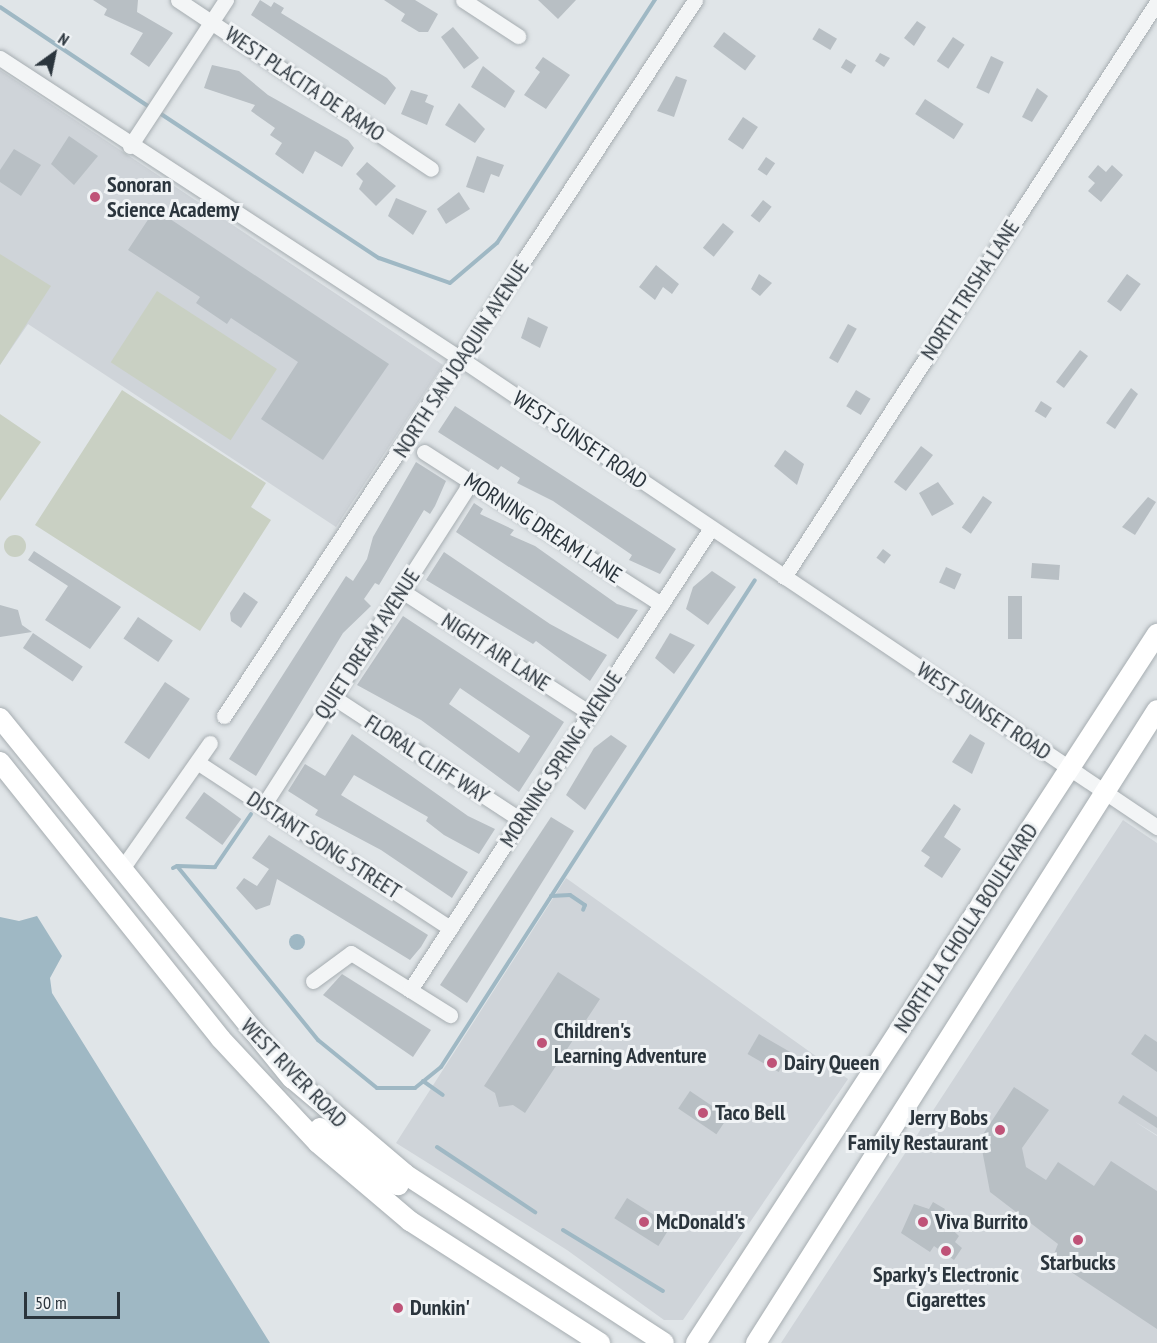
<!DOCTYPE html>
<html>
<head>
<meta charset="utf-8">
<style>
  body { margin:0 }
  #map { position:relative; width:1157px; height:1343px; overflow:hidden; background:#e0e5e8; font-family:"PT Sans Narrow",sans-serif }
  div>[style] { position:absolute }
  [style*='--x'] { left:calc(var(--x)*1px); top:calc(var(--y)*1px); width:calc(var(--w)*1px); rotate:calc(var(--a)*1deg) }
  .built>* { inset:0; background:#cfd4d9 }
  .green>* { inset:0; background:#c9d0c3; transform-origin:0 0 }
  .round { border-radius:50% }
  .water>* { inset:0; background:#9fb8c4 }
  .stream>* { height:4px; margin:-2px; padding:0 2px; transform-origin:2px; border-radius:2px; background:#9fb8c4 }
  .building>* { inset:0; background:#b8bfc4; transform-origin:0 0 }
  .roads { filter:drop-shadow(0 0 2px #a6adb1) drop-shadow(0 0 2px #a6adb1) }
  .minor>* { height:15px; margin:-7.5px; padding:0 7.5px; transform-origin:7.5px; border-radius:7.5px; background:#f3f5f6 }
  .major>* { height:20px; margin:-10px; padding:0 10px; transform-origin:10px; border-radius:10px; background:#fff }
  .dots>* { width:16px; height:16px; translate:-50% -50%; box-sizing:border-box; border:3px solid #f0f3f5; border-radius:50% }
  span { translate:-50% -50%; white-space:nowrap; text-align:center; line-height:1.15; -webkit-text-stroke:6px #f0f3f5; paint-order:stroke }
  .street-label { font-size:22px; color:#2b353d }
  .poi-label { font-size:22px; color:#2b353d; font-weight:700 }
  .left { translate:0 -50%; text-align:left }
  .right { translate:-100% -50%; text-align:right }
  .north { position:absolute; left:24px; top:24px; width:60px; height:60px; -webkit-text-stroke:4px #f0f3f5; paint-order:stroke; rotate:33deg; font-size:16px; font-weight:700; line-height:24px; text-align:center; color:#2b353d }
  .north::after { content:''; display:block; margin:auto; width:21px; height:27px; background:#2b353d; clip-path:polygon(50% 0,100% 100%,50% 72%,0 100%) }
  .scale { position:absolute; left:24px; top:1292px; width:96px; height:27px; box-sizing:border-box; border:3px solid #2b353d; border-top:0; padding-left:8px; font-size:18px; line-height:21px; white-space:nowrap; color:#2b353d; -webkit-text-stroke:4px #f0f3f5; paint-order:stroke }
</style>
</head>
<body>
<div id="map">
  <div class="built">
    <div style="clip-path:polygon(0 70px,443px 365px,336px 527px,28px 324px,0 365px)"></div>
    <div style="clip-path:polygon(1123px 820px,1157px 843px,1157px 1135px,1134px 1121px,1157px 1136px,1157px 1343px,781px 1343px)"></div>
    <div style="clip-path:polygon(566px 878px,848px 1079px,683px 1320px,664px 1320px,567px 1250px,396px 1143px)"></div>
  </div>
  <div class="green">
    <div style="clip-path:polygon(0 254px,51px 286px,0 365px)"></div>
    <div style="left:157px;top:291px;width:143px;height:85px;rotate:33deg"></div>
    <div style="clip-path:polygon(122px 390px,266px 483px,251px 507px,271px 520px,200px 631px,35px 525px)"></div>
    <div style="clip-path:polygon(0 414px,41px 442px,0 501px)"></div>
    <div class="round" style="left:4px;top:535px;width:22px;height:22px"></div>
  </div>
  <div class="water">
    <div style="clip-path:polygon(37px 916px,62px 956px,50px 978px,52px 993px,270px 1343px,0 1343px,0 917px,19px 921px)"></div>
    <div class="round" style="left:289px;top:934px;width:16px;height:16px"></div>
  </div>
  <div class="stream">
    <div style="--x:0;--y:7;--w:182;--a:33.8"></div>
    <div style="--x:158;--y:112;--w:265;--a:33.5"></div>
    <div style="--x:379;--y:258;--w:75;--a:19.4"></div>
    <div style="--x:450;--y:283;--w:62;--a:-40.4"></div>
    <div style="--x:497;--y:243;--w:290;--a:-57"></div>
    <div style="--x:178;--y:866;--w:37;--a:2"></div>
    <div style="--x:215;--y:867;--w:64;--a:-55.8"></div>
    <div style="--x:173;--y:868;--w:4;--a:-27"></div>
    <div style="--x:177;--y:866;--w:224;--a:51"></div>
    <div style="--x:318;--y:1040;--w:76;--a:39.1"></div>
    <div style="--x:377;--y:1088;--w:38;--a:0"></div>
    <div style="--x:415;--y:1088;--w:33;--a:-39"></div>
    <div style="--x:441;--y:1067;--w:579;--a:-57.19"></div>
    <div style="--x:551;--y:896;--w:19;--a:-3"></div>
    <div style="--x:570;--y:895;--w:18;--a:34"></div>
    <div style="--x:585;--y:905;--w:5;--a:112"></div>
    <div style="--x:423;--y:1081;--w:24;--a:35"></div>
    <div style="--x:437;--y:1147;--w:118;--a:33.6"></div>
    <div style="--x:563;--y:1230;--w:117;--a:31.4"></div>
  </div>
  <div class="building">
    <div style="clip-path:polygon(93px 0,138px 0,137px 12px,173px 33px,149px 67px,130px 54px,143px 33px,104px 15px,107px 9px)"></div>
    <div style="clip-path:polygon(260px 0,271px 7px,274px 2px,284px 8px,281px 13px,387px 78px,396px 88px,385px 105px,251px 15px)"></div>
    <div style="clip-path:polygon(384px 0,415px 0,438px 14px,428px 32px,419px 32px,401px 21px,405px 14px)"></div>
    <div style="clip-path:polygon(538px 0,576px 0,558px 19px)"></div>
    <div style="clip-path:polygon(917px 21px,926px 27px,914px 46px,904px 38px)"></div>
    <div style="clip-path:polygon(453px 27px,479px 58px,464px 69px,441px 37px)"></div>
    <div style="left:819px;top:28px;width:21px;height:13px;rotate:31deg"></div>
    <div style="left:724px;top:32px;width:40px;height:18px;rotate:37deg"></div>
    <div style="left:953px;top:37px;width:14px;height:29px;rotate:34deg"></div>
    <div style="clip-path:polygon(880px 53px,890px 58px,884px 67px,875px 61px)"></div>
    <div style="left:991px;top:56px;width:14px;height:35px;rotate:25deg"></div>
    <div style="clip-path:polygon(543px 57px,570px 75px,546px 109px,524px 95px,540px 72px,535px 68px)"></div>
    <div style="left:846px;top:59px;width:12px;height:10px;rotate:31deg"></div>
    <div style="clip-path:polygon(212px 65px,239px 71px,268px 95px,348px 140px,354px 148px,342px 167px,315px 151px,303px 174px,275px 154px,282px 143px,270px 135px,275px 128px,251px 111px,255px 105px,204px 88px)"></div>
    <div style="clip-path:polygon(483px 66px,515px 91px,505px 108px,471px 87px)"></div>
    <div style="clip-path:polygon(676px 76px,687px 80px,674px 117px,657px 111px)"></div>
    <div style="clip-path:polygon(1037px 88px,1048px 96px,1032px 122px,1022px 117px)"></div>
    <div style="clip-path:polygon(411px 90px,428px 95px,425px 102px,434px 106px,427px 125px,401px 114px)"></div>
    <div style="left:925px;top:99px;width:46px;height:18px;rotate:33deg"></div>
    <div style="clip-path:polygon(459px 103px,485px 129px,475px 143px,445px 125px)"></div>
    <div style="left:743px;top:117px;width:18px;height:27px;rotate:34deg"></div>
    <div style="clip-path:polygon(69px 136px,98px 156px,74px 185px,51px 164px)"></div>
    <div style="clip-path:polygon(14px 149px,41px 165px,21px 196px,0 182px,0 170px)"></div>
    <div style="clip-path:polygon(477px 156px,504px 165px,499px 177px,491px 174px,484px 193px,466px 187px)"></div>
    <div style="left:766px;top:157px;width:11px;height:15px;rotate:34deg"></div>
    <div style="clip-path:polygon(367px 162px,396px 186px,376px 206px,359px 189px,363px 181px,356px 174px)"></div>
    <div style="clip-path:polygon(1098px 165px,1106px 172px,1112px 165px,1123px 175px,1101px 202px,1088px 191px,1095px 183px,1088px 177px)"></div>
    <div style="clip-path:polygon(459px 192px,470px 209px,446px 224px,437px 209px)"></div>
    <div style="clip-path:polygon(396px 198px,427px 211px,413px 235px,388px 216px)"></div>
    <div style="left:763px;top:200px;width:11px;height:20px;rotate:38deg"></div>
    <div style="clip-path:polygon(155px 209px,389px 364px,323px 460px,261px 419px,298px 362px,231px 318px,227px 324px,196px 303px,200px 297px,128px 250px)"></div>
    <div style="left:723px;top:223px;width:14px;height:32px;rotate:39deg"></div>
    <div style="clip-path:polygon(656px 265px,679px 284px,672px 294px,663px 287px,655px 300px,639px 287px)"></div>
    <div style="clip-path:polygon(759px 274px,772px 283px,760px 296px,751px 289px)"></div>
    <div style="left:1127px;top:274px;width:17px;height:34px;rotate:36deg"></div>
    <div style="clip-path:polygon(528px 317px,548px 327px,540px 348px,521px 338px)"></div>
    <div style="left:848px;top:324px;width:10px;height:39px;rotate:29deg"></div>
    <div style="left:1080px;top:350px;width:10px;height:40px;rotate:37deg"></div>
    <div style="clip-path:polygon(1131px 388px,1138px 394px,1115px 429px,1106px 423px)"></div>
    <div style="left:856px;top:390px;width:17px;height:19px;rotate:31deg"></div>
    <div style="left:1041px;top:401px;width:13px;height:12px;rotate:32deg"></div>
    <div style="clip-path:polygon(455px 406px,676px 549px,660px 574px,629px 560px,632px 555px,553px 501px,517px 483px,520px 478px,501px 466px,498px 470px,438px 432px)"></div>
    <div style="left:921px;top:446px;width:15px;height:45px;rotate:37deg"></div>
    <div style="clip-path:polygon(785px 450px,804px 464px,797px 485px,774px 466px)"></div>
    <div style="clip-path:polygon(416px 462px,446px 481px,435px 506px,430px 514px,424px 510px,379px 585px,375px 583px,364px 599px,371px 606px,343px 633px,256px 776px,229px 759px,346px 576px,353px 581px,367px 559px,373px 537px)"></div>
    <div style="clip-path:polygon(938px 482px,954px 504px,932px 516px,919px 493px)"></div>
    <div style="left:983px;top:496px;width:11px;height:38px;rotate:34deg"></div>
    <div style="clip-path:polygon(1148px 497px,1156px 502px,1135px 535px,1122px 527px)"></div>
    <div style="clip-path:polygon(474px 503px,483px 509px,480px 514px,514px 530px,510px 535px,535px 546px,617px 604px,638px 610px,618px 639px,456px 532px)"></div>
    <div style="left:883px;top:549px;width:10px;height:11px;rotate:37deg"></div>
    <div style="clip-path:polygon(34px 551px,121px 607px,90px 649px,45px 620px,68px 586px,28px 560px)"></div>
    <div style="clip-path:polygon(444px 552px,550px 624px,607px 655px,590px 681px,536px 641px,533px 644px,426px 580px)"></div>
    <div style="left:1032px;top:563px;width:28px;height:15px;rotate:4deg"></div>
    <div style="left:946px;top:567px;width:17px;height:17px;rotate:24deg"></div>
    <div style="clip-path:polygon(712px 571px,736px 587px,708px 625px,686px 609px,693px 587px)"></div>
    <div style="clip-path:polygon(244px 592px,258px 602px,241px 628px,231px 621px,230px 613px)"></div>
    <div style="left:1008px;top:596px;width:14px;height:43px"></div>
    <div style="clip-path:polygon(0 605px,18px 610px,22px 625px,32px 632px,0 637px)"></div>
    <div style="clip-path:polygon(evenodd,403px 616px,564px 722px,519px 792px,421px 720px,357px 685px,403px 616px,460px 688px,530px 736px,519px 753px,449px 704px,460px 688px)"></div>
    <div style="left:138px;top:617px;width:42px;height:26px;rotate:34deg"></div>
    <div style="left:33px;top:633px;width:60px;height:18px;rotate:34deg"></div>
    <div style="clip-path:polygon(670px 633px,695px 645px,674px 674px,655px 658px)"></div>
    <div style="left:165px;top:682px;width:30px;height:73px;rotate:34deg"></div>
    <div style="clip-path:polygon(352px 734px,468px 816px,495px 829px,479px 854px,444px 835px,426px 821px,428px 817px,354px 775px,341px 795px,468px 872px,452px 898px,381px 850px,315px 815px,318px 810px,288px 791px,305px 764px,325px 776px)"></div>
    <div style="clip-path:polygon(970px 734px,985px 743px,972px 774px,952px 762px)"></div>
    <div style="clip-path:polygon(611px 735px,627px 746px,585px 810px,566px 795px,594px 748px)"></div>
    <div style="left:204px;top:792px;width:46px;height:32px;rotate:36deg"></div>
    <div style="clip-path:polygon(954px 804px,961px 809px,944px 837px,961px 849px,942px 878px,924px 866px,930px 857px,921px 851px)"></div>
    <div style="clip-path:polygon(551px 817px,574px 831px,467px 1003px,440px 985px)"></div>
    <div style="clip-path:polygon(269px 835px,428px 935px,421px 947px,410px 960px,277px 879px,270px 905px,256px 910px,236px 888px,244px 878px,257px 886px,269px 869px,252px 858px)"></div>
    <div style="clip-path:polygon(558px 972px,600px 999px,525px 1113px,513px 1105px,499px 1107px,495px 1093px,484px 1086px)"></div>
    <div style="clip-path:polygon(342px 974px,431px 1030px,413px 1057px,323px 995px)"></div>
    <div style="left:759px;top:1034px;width:36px;height:23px;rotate:30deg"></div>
    <div style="clip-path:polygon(1145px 1034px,1157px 1042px,1157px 1072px,1131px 1054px)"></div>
    <div style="clip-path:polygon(1014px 1087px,1049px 1110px,1022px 1148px,1026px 1167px,1046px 1180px,1058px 1162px,1094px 1186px,1111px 1161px,1157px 1191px,1157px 1329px,1065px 1268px,1068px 1263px,1054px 1254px,1058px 1244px,990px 1192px,980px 1139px)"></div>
    <div style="left:690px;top:1091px;width:46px;height:21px;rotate:34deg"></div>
    <div style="clip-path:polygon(1123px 1095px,1157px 1117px,1157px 1128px,1118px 1103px)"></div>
    <div style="left:627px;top:1198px;width:52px;height:24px;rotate:32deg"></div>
    <div style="clip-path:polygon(933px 1202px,945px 1209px,940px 1218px,959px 1236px,955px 1242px,962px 1248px,954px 1260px,934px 1246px,930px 1252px,901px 1233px,914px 1204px,929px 1209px)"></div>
  </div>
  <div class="roads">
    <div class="minor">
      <div style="--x:178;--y:0;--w:304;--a:33.7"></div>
      <div style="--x:463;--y:0;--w:66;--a:33.2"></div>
      <div style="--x:0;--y:58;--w:551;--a:33.14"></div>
      <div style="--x:461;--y:359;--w:839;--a:33.92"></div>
      <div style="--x:130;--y:146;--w:175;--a:-56.7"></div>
      <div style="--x:424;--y:452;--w:282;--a:32.7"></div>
      <div style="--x:784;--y:577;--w:685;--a:-57.03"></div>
      <div style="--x:402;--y:591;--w:224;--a:33"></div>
      <div style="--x:333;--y:697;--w:225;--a:33.2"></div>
      <div style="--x:224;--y:716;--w:857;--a:-56.66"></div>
      <div style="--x:197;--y:762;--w:303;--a:33.3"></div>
      <div style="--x:263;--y:806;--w:385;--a:-57.3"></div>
      <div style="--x:121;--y:870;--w:155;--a:-55"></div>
      <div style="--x:313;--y:981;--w:47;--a:-36.4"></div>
      <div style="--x:351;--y:953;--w:117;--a:32.1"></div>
      <div style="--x:410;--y:990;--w:551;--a:-56.92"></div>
    </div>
    <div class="major">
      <div style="--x:0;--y:718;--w:464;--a:51"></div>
      <div style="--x:292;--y:1078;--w:148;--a:40.3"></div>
      <div style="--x:405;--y:1174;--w:309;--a:33.1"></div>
      <div style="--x:0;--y:762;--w:354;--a:51.4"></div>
      <div style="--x:221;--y:1039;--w:142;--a:47"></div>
      <div style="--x:318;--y:1143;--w:121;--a:40.3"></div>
      <div style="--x:410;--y:1221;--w:226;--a:32.7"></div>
      <div style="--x:320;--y:1128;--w:80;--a:38.4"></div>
      <div style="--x:383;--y:1178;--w:17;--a:25"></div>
      <div style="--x:398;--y:1185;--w:13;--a:-58"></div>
      <div style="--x:696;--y:1343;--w:846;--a:-56.97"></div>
      <div style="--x:756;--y:1343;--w:749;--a:-57.65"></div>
    </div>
  </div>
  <div class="dots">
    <div style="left:95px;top:197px;background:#bf5378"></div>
    <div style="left:542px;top:1043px;background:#bf5378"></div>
    <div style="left:772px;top:1063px;background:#bf5378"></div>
    <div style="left:703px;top:1113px;background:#bf5378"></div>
    <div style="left:1000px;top:1130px;background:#bf5378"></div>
    <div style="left:644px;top:1222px;background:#bf5378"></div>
    <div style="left:923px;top:1222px;background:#bf5378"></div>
    <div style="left:1078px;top:1240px;background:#bf5378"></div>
    <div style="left:946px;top:1251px;background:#bf5378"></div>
    <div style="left:398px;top:1308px;background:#bf5378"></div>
  </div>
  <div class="street-label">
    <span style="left:305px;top:84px;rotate:34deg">WEST PLACITA DE RAMO</span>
    <span style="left:970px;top:290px;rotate:-57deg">NORTH TRISHA LANE</span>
    <span style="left:461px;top:359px;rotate:-57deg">NORTH SAN JOAQUIN AVENUE</span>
    <span style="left:580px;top:440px;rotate:34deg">WEST SUNSET ROAD</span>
    <span style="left:543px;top:528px;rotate:33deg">MORNING DREAM LANE</span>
    <span style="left:367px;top:644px;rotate:-57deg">QUIET DREAM AVENUE</span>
    <span style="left:496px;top:652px;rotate:33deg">NIGHT AIR LANE</span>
    <span style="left:984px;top:711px;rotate:34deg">WEST SUNSET ROAD</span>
    <span style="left:427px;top:759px;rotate:33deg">FLORAL CLIFF WAY</span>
    <span style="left:561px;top:759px;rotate:-57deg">MORNING SPRING AVENUE</span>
    <span style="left:324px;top:845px;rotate:33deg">DISTANT SONG STREET</span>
    <span style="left:966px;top:928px;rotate:-57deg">NORTH LA CHOLLA BOULEVARD</span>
    <span style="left:294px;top:1073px;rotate:46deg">WEST RIVER ROAD</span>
  </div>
  <div class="poi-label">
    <span class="left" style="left:107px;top:197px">Sonoran<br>Science Academy</span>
    <span class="left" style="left:554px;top:1043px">Children's<br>Learning Adventure</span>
    <span class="left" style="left:784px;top:1063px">Dairy Queen</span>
    <span class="left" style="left:715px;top:1113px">Taco Bell</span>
    <span class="right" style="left:988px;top:1130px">Jerry Bobs<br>Family Restaurant</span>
    <span class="left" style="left:656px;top:1222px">McDonald's</span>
    <span class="left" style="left:935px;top:1222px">Viva Burrito</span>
    <span style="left:1078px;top:1263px">Starbucks</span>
    <span style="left:946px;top:1287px">Sparky's Electronic<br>Cigarettes</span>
    <span class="left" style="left:410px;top:1308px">Dunkin'</span>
  </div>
  <div class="north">N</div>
  <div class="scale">50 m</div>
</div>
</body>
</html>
